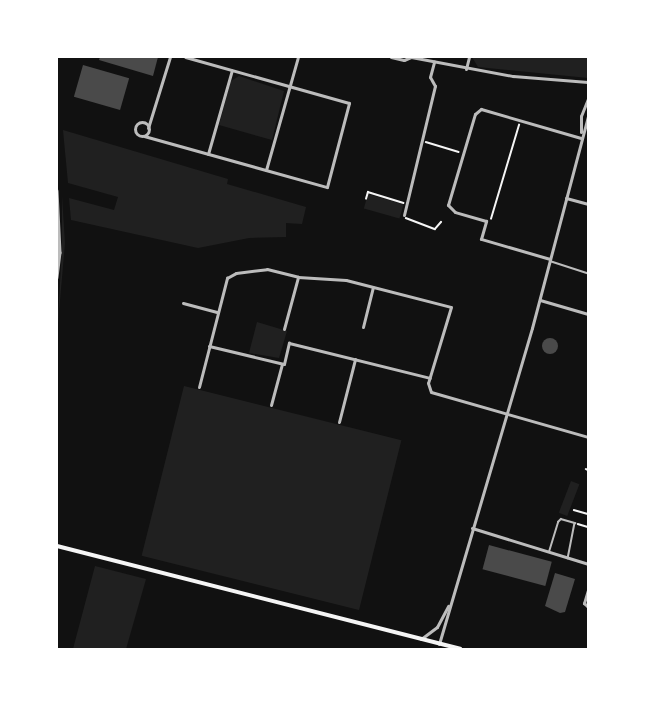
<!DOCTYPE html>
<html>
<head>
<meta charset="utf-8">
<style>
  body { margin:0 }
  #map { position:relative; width:645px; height:706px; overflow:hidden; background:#111; font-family:"Source Serif 4",serif }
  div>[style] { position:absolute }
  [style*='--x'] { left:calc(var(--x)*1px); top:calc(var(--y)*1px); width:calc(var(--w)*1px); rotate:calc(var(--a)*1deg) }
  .green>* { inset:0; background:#202020; transform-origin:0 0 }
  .building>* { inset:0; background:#4a4a4a; transform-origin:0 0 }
  .round { border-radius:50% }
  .path>* { height:1.5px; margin:-0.75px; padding:0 0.75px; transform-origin:0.75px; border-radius:0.75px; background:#f5f5f5 }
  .service>* { height:1.5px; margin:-0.75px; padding:0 0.75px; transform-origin:0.75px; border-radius:0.75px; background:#bcbcbc }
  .minor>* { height:3px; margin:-1.5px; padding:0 1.5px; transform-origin:1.5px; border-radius:1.5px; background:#bcbcbc }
  .minor>.ring { margin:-1.5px; padding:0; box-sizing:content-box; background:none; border:3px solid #bcbcbc; border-radius:50% }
  .tertiary>* { height:3.5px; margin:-1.75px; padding:0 1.75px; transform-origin:1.75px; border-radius:1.75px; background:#bcbcbc }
  .secondary>* { height:4px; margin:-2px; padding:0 2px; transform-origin:2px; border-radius:2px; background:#f5f5f5 }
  span { translate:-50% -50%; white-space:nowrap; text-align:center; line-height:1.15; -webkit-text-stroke:4px #fff; paint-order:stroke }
  .frame { position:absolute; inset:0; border:58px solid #fff; pointer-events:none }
</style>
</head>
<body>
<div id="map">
  <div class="green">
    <div style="clip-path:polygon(472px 57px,588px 57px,588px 78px,478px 67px)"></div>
    <div style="clip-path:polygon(239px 76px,284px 91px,272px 140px,219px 125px,231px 81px)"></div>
    <div style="clip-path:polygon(63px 130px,228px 179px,227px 184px,306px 207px,302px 224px,286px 223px,286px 237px,249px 238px,198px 248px,71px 220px,69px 198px,114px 210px,118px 197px,68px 183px)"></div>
    <div style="left:368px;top:194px;width:37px;height:15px;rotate:16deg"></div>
    <div style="clip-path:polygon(62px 196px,65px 243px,57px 335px,62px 248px)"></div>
    <div style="clip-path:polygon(257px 322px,287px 331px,279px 358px,249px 353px)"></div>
    <div style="left:184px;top:386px;width:224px;height:175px;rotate:14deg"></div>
    <div style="left:571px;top:481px;width:9px;height:34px;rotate:21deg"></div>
    <div style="clip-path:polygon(95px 566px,146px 579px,126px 649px,73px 649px)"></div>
  </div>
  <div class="building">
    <div style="clip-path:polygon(100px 57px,158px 57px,153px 76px,99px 60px)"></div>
    <div style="left:83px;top:65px;width:48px;height:33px;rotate:16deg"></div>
    <div class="round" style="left:542px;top:338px;width:16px;height:16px"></div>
    <div style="left:489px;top:545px;width:65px;height:25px;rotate:15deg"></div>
    <div style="clip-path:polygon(555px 573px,575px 579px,565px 612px,560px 613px,545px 606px)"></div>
  </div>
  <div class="path">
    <div style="--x:426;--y:142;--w:34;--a:17"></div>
    <div style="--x:366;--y:199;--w:7;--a:-74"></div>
    <div style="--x:368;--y:192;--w:37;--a:17"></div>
    <div style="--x:406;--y:218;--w:31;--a:21"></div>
    <div style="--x:435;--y:229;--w:9;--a:-49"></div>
    <div style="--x:491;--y:219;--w:98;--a:-73.4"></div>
    <div style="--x:586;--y:469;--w:2;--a:27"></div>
    <div style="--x:574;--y:510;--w:15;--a:16"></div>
    <div style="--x:578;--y:524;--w:10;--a:17"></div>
  </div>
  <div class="service">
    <div style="--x:550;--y:261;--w:40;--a:18"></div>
    <div style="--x:549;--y:552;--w:31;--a:-73"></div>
    <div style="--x:558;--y:522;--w:4;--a:-45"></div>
    <div style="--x:561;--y:519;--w:15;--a:16"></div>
    <div style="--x:575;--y:523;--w:36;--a:101"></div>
  </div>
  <div class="minor">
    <div style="--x:391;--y:57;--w:13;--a:13"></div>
    <div style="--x:404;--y:60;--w:8;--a:-23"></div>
    <div style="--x:411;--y:57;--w:104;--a:10.6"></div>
    <div style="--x:513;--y:76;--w:75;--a:4.6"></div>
    <div style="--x:466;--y:69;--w:12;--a:-76"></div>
    <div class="ring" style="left:135px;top:122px;width:11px;height:11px"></div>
    <div style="--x:148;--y:128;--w:74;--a:-72.8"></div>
    <div style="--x:581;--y:132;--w:16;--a:-90"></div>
    <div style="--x:581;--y:116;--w:18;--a:-68"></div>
    <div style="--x:144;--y:136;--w:190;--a:15.6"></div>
    <div style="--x:327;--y:187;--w:87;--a:-75.3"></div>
    <div style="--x:349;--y:103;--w:170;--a:-164.3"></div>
    <div style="--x:208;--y:154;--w:87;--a:-74.1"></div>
    <div style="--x:266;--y:170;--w:117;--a:-74.2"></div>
    <div style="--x:566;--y:198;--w:23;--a:15"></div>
    <div style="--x:404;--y:215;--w:133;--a:-76.5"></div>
    <div style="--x:435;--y:86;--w:10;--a:-119"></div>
    <div style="--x:430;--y:77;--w:16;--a:-75"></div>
    <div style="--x:550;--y:259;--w:72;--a:-163.8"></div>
    <div style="--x:481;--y:239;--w:19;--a:-74"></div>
    <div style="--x:486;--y:221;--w:32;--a:-164"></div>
    <div style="--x:455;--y:212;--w:10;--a:-135"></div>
    <div style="--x:448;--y:205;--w:95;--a:-73.5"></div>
    <div style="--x:475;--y:114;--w:8;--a:-40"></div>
    <div style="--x:481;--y:109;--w:104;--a:16.2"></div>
    <div style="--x:540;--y:300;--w:50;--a:16.3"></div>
    <div style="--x:183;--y:303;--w:35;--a:15"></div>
    <div style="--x:363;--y:327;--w:41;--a:-76"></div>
    <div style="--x:284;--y:329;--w:54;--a:-74.9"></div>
    <div style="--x:209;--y:346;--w:77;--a:13.5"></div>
    <div style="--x:284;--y:364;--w:22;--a:-77"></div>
    <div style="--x:289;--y:343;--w:145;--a:13.9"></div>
    <div style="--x:199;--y:387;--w:113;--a:-75.6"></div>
    <div style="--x:227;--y:278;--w:10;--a:-29"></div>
    <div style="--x:236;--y:273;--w:31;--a:-7"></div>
    <div style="--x:267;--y:269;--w:32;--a:14"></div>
    <div style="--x:298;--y:277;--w:48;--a:3.6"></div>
    <div style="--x:346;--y:280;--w:108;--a:14.4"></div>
    <div style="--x:451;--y:307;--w:79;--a:106.8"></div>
    <div style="--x:428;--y:383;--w:9;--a:72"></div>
    <div style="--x:431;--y:392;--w:163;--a:16"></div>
    <div style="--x:271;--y:405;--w:42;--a:-75"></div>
    <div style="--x:339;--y:422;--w:65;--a:-75.7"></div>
    <div style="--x:472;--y:528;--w:121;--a:17.2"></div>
    <div style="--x:588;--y:590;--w:14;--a:107"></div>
    <div style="--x:584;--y:603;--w:6;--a:45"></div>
    <div style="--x:421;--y:639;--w:20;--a:-37"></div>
    <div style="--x:437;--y:627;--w:24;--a:-62"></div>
    <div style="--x:439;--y:644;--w:329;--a:-73.6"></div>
    <div style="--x:532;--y:328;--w:219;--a:-75.2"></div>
  </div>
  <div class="tertiary">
    <div style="--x:57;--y:191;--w:62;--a:87.2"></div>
    <div style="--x:60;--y:253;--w:25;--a:97"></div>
  </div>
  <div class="secondary">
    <div style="--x:57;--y:546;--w:416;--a:14.3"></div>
  </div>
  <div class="frame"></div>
</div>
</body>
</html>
